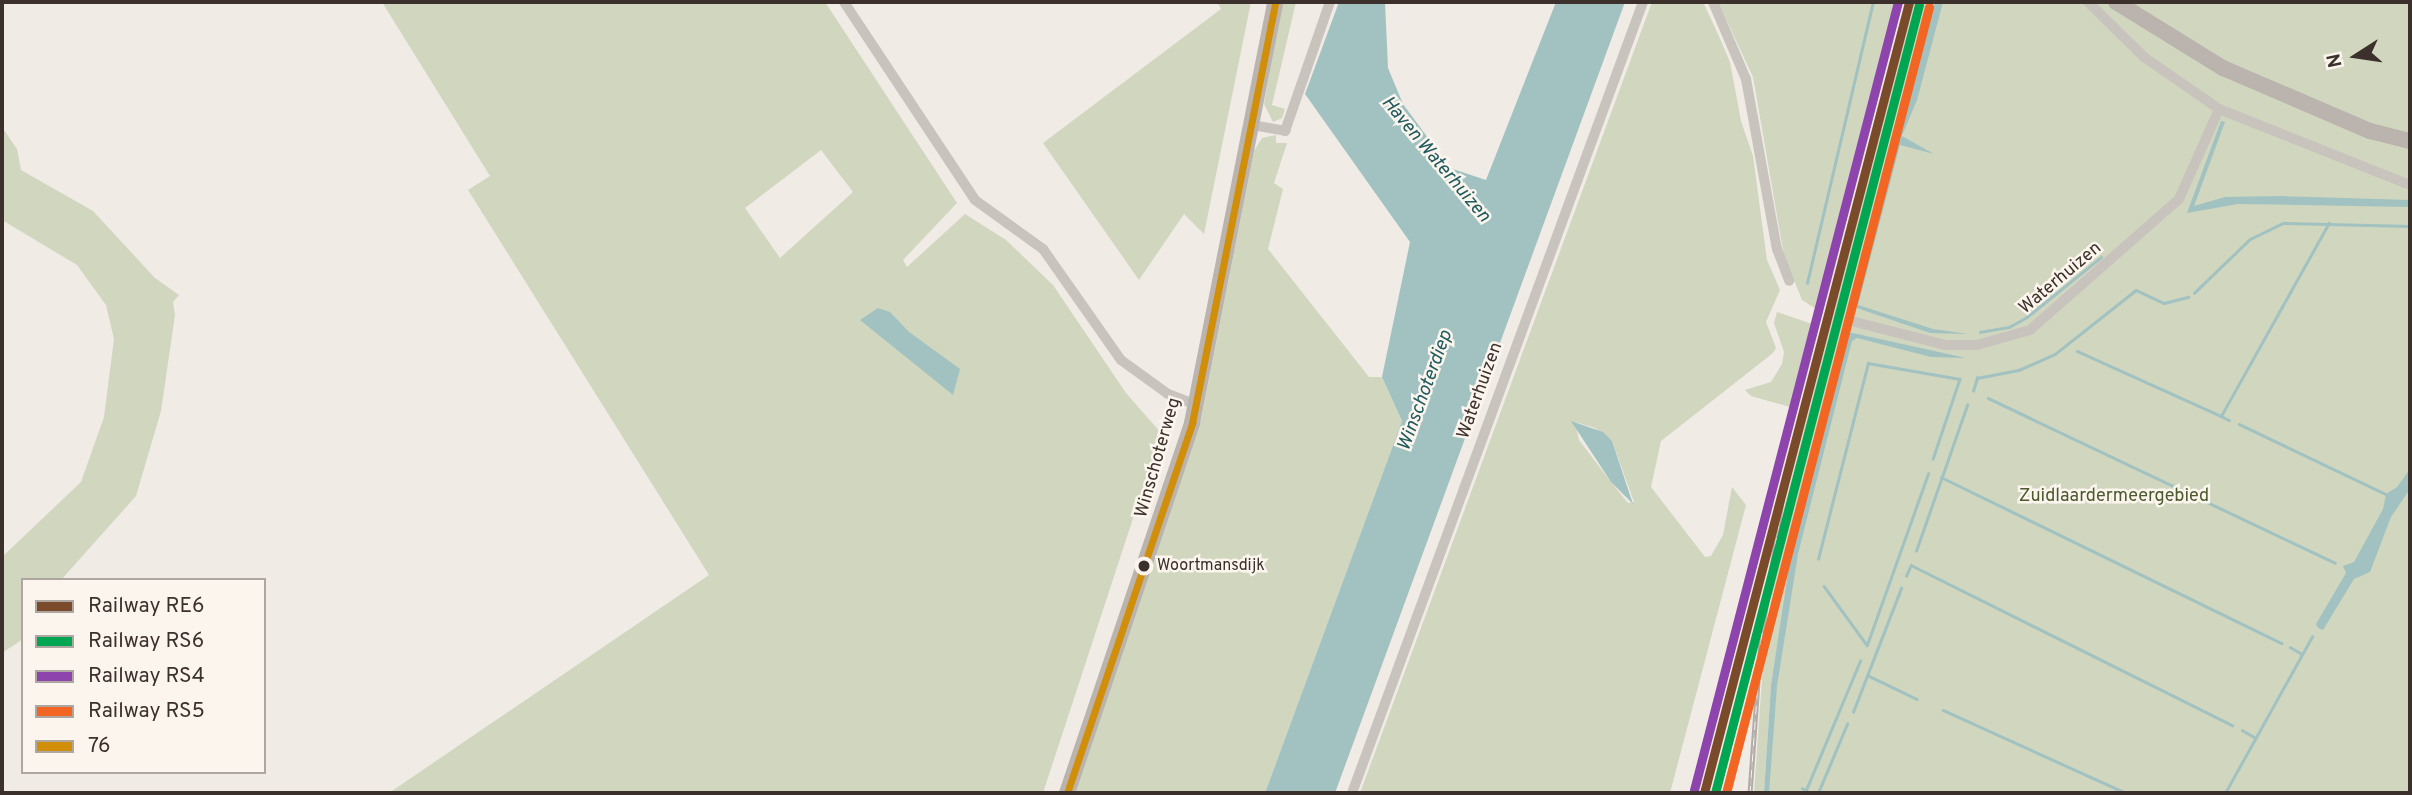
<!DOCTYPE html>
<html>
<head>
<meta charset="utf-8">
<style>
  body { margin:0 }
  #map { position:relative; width:2412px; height:795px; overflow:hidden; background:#f0ebe5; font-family:Overpass,sans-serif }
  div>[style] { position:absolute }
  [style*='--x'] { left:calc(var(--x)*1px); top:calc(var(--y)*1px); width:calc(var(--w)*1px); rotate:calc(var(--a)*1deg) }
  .green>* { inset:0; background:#d1d6bf }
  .water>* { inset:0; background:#a1c2c1 }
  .stream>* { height:2.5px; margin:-1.25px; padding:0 1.25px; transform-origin:1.25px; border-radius:1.25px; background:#a1c2c1 }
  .street>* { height:10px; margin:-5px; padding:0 5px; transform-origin:5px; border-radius:5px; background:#c9c3be }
  .secondary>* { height:16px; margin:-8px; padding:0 8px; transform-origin:8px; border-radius:8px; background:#bab3ae }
  .rail>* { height:5px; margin-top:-2.5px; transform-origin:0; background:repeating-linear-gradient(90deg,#fbf5ee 0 8px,#b1aca8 0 16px); box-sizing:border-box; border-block:2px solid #b1aca8 }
  .bus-1>* { height:7px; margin:-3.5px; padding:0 3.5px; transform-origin:3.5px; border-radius:3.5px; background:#d18e09 }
  .rail-1>* { height:9px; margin:-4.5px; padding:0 4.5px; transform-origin:4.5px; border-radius:4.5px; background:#7a4b2a }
  .rail-2>* { height:9px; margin:-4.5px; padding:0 4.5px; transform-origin:4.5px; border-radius:4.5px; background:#00a651 }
  .rail-3>* { height:9px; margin:-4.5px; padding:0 4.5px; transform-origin:4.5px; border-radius:4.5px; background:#8e44ad }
  .rail-4>* { height:9px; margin:-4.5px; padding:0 4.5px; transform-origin:4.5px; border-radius:4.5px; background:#f26522 }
  .dots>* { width:19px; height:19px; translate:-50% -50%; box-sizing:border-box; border:4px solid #fbf5ee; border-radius:50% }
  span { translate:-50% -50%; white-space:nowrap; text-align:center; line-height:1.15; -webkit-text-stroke:5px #fbf5ee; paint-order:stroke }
  .bus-label { font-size:16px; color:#3b302b }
  .left { translate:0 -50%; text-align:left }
  .street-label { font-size:18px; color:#3b302b }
  .park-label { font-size:18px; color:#4a5a2e }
  .water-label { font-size:19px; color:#1f5a5e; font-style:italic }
  .frame { position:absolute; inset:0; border:4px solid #3b302b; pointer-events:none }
  .legend { position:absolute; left:21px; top:578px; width:245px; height:196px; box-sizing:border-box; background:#fbf5ee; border:2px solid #aea6a0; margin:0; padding:9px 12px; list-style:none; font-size:21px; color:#3b302b }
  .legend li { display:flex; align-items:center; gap:14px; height:35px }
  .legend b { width:35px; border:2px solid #aea6a0 }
  .north { position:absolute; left:2321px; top:21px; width:70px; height:70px; -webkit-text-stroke:5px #fbf5ee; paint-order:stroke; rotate:258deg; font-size:19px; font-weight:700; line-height:28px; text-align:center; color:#3b302b }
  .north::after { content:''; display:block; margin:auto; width:24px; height:32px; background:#3b302b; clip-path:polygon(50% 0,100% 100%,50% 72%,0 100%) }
</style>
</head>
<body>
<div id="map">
  <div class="green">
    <div style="clip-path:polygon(evenodd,382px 2px,825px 2px,957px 203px,903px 260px,907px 267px,965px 214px,1006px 240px,1053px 285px,1126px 393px,1161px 433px,1043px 793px,389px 793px,709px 575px,468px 190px,490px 176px,382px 2px,821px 150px,853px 192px,780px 258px,745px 208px,821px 150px)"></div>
    <div style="clip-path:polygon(1217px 2px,1251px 2px,1204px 234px,1184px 214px,1139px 280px,1043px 143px,1221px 9px)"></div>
    <div style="clip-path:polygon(1282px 2px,1296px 2px,1272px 105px,1285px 109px,1282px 118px,1273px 122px,1264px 104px)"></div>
    <div style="clip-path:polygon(evenodd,1652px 2px,1703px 2px,1718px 34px,1730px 62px,1741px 121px,1753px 156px,1767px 260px,1780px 290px,1766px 322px,1776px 348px,1773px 353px,1661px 441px,1651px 487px,1705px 557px,1711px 556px,1723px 535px,1732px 487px,1746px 505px,1670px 793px,1360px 793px,1652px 2px,1575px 422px,1595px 428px,1612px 441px,1634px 502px,1628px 503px,1611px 482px,1579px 440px,1575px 422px)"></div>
    <div style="clip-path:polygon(1718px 2px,1897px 2px,1816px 309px,1802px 300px,1784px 256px,1753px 77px)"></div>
    <div style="clip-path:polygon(1913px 2px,1935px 2px,1913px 95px,1892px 150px,1854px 309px,1940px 2px,2410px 2px,2410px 793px,1768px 793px,1770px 734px,1792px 568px,1848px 332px,1796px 532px,1771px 685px,1764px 793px,1754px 793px,1764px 650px,1784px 508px)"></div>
    <div style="clip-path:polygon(2px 127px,17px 149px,21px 170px,93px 211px,155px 278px,179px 295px,173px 302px,175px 315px,161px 411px,136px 496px,61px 580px,23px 580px,23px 639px,2px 653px,2px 557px,81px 482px,104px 417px,114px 339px,106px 305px,77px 265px,2px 220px)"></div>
    <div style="clip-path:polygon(1276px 135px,1276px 143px,1287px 143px,1274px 183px,1283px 189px,1268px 249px,1369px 377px,1382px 377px,1402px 421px,1265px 793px,1072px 793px,1200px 425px,1254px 151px,1262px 138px)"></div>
    <div style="clip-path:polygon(1777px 312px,1812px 324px,1790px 407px,1751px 396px,1745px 390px,1771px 382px,1782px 364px,1784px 352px,1774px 323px)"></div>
  </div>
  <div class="water">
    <div style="clip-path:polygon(1339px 2px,1385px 2px,1388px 68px,1403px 104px,1450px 168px,1486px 180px,1556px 2px,1625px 2px,1335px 793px,1265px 793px,1402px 421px,1382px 377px,1410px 242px,1305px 94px)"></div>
    <div style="clip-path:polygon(1935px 2px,1943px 2px,1917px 100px,1902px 136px,1934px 154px,1900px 145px,1858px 305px,1933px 329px,1968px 334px,1930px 333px,1854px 307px)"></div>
    <div style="clip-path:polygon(2221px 121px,2225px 122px,2194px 206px,2225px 197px,2282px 196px,2410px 200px,2410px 207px,2238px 204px,2187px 213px)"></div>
    <div style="clip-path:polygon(878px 308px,890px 312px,909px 332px,960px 369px,953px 395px,860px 320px)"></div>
    <div style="clip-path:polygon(1848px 332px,1966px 358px,1931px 357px,1857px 338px,1852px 341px,1798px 554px,1777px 686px,1769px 793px,1764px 793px,1771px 685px,1790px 560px)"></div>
    <div style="clip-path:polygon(1571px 421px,1603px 432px,1612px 441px,1633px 504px,1611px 482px)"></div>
    <div style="clip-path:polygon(2410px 469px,2410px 489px,2391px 517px,2370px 572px,2354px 579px,2323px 630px,2318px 628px,2316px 624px,2346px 573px,2343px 566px,2354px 562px,2383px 509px,2386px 494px,2397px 487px)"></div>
  </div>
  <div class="stream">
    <div style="--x:1807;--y:283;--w:289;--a:-76.8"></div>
    <div style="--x:2194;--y:293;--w:78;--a:-44"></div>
    <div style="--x:2250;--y:239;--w:37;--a:-26"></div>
    <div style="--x:2283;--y:223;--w:127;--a:1.4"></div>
    <div style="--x:1980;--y:332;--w:29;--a:-10"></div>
    <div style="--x:2009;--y:327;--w:21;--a:-29"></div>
    <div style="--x:2027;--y:317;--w:95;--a:-39"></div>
    <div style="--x:2077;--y:351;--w:158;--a:24.3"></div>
    <div style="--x:2221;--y:416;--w:221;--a:-60.8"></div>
    <div style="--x:1973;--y:391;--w:14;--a:-73"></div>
    <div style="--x:1977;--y:378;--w:43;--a:-10.8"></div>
    <div style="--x:2019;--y:370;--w:39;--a:-24"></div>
    <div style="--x:2055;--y:354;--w:103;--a:-38.3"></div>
    <div style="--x:2136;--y:290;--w:31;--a:25"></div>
    <div style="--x:2164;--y:303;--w:25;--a:-14"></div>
    <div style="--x:1988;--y:398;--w:384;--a:25.4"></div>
    <div style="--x:2221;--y:416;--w:9;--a:27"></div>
    <div style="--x:2239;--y:424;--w:163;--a:25.5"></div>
    <div style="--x:1941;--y:477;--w:379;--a:26"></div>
    <div style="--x:1916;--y:551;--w:155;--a:-70.7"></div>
    <div style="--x:1818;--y:559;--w:202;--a:-75.7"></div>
    <div style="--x:1868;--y:363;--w:93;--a:9.9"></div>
    <div style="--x:1960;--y:379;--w:84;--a:108.6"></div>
    <div style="--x:1906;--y:576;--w:12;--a:-66"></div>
    <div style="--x:1911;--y:565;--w:359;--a:26.5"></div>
    <div style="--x:1824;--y:586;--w:73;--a:53.9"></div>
    <div style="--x:1867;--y:645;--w:182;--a:-70.4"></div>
    <div style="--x:2290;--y:647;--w:14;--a:30"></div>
    <div style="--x:1869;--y:676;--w:53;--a:25.6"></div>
    <div style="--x:1943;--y:710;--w:201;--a:24.4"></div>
    <div style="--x:1853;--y:712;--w:133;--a:-68.8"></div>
    <div style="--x:2242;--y:730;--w:16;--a:30"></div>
    <div style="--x:1802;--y:788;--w:4;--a:27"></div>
    <div style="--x:1806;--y:790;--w:140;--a:-67.3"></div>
    <div style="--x:1818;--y:793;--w:75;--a:-67.2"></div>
    <div style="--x:2225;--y:793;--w:179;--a:-60.9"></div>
  </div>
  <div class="street">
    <div style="--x:844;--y:2;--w:237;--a:56.5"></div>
    <div style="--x:975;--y:200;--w:84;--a:35.8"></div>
    <div style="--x:1043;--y:249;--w:136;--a:54.9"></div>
    <div style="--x:1121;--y:360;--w:58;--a:35.9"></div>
    <div style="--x:1168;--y:394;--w:30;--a:21"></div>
    <div style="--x:1713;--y:2;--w:84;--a:66.8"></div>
    <div style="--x:1746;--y:79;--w:173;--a:79.7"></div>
    <div style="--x:1777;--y:249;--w:34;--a:69"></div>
    <div style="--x:2088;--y:2;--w:78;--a:44.5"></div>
    <div style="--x:2144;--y:57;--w:91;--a:34.7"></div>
    <div style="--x:2219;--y:109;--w:206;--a:21.7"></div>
    <div style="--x:1252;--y:125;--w:34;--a:10"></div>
    <div style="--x:1285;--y:131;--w:137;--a:-70.8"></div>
    <div style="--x:1851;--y:321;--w:97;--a:14.3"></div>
    <div style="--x:1945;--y:345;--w:32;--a:0"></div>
    <div style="--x:1977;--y:345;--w:55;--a:-15.8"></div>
    <div style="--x:2030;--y:330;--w:198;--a:-41.3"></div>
    <div style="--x:2179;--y:199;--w:98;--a:-66"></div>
    <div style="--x:1352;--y:793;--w:843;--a:-69.8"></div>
  </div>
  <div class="secondary">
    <div style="--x:2116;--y:2;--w:126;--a:31.7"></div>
    <div style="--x:2223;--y:68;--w:160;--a:23.2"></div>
    <div style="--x:2370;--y:131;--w:41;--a:14"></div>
    <div style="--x:1067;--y:793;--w:391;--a:-71.3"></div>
    <div style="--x:1192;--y:423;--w:429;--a:-78.8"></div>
  </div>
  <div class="rail">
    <div style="--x:1750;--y:793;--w:153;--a:-85.9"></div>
    <div style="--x:1761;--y:640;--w:161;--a:-81.4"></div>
  </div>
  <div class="bus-1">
    <div style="--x:1067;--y:793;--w:391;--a:-71.3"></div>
    <div style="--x:1192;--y:423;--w:429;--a:-78.8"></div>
  </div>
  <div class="rail-1">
    <div style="--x:1704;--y:793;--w:817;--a:-75.47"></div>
  </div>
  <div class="rail-2">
    <div style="--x:1715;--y:793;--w:814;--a:-75.49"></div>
  </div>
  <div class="rail-3">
    <div style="--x:1694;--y:790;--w:814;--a:-75.49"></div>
  </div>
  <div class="rail-4">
    <div style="--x:1726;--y:793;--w:812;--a:-75.52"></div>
  </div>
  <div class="dots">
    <div style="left:1144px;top:566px;background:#3b302b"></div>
  </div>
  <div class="bus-label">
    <span class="left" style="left:1157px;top:566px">Woortmansdijk</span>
  </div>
  <div class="street-label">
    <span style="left:2061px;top:279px;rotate:-40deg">Waterhuizen</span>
    <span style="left:1481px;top:391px;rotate:-70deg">Waterhuizen</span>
    <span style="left:1159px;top:458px;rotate:-74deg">Winschoterweg</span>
  </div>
  <div class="park-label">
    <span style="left:2114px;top:497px">Zuidlaardermeergebied</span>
  </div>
  <div class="water-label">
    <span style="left:1435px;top:160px;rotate:50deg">Haven Waterhuizen</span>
    <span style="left:1426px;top:391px;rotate:-70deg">Winschoterdiep</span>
  </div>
  <div class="frame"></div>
  <ul class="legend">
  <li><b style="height:9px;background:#7a4b2a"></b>Railway RE6</li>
  <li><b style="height:9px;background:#00a651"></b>Railway RS6</li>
  <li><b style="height:9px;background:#8e44ad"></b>Railway RS4</li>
  <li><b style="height:9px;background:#f26522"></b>Railway RS5</li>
  <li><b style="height:9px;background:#d18e09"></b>76</li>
  </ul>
  <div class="north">N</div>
</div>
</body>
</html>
